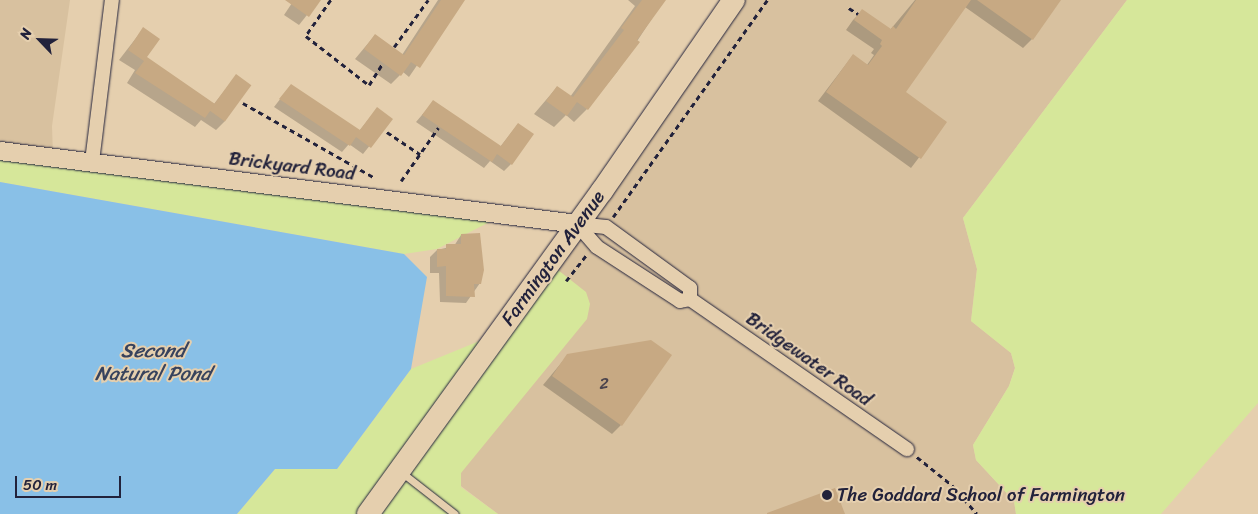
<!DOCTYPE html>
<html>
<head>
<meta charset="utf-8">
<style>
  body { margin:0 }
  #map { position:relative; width:1258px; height:514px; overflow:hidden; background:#e5cfae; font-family:Sriracha,sans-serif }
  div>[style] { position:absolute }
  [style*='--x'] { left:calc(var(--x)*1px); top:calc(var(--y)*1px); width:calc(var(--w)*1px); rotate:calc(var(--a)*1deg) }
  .built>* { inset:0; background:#d8c19f }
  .green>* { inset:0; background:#d6e79a }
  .water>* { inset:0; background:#89c0e7 }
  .shadow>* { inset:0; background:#0003 }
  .building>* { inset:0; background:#c7a983; transform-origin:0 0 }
  .path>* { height:2.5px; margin-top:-1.25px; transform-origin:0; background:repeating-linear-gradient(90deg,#22223b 0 5px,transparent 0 9px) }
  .roads { filter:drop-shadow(0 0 1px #22223b) drop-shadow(0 0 1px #22223b) }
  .service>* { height:7px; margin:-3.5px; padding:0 3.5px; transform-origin:3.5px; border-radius:3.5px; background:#e5cfae }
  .minor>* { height:14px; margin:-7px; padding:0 7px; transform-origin:7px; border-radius:7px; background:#e5cfae }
  .tertiary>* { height:18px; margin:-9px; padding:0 9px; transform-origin:9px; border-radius:9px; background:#e5cfae }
  .primary>* { height:22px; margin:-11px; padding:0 11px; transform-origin:11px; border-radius:11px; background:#e5cfae }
  .dots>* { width:14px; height:14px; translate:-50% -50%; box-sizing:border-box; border:2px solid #e5cfae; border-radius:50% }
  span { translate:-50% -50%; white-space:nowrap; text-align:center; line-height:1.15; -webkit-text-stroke:4px #e5cfae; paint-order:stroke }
  .number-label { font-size:16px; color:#4b444d }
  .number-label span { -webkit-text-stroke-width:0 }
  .street-label { font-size:19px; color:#22223b }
  .poi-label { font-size:19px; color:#22223b }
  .left { translate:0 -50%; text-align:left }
  .water-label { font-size:20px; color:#37425d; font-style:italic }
  .north { position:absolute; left:15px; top:15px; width:50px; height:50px; -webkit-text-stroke:4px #e5cfae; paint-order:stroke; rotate:294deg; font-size:14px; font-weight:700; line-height:20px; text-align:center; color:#22223b }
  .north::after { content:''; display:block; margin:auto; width:18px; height:22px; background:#22223b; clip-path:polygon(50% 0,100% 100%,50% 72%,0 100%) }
  .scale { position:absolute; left:15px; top:476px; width:106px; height:22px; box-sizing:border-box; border:2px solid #22223b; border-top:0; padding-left:6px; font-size:15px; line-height:18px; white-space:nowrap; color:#22223b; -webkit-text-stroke:4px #e5cfae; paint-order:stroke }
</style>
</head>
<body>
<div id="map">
  <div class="built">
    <div style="clip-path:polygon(0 0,70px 0,52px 126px,53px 157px,0 151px)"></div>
    <div style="clip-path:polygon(734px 0,1127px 0,963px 218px,977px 269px,971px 321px,1011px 353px,1015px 368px,1009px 386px,973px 445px,976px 460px,1014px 501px,1016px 514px,498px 514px,461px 486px,461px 473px,549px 263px)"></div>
  </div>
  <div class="green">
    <div style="clip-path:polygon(1127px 0,1258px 0,1258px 403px,1161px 514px,1016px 514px,1014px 501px,976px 460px,973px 445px,1009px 386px,1015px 368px,1011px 353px,971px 321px,977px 269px,963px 218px)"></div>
    <div style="clip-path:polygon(0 151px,505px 214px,437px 249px,404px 254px,0 182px)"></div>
    <div style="clip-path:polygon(549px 263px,586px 292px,590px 304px,587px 319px,461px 473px,461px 487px,498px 514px,237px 514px,275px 469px,337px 469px,411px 369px,499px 333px)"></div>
  </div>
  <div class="water">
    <div style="clip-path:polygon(0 182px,404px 254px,427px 277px,411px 369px,337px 469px,275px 469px,237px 514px,0 514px)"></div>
  </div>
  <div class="shadow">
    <div style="clip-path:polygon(294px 0,319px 0,299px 25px,284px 15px)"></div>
    <div style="clip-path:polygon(438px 0,462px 0,409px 77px,403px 72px,391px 84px,355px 59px,375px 35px,402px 55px)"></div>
    <div style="clip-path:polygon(628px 0,658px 0,662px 3px,617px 72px,587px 109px,574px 122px,566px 115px,554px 127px,534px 114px,557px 87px,570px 97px,635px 6px)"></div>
    <div style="clip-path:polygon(915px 0,1055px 0,1032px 39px,1023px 48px,965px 7px,904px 93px,946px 122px,911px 168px,818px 101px,853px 55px,867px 65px,874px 55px,871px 53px,874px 49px,846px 30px,853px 20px,862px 11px,890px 30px)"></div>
    <div style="clip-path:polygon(143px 29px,145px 57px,214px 104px,236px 76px,225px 121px,216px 130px,201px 120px,195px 127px,127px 83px,135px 70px,119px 60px)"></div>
    <div style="clip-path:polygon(291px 85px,359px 131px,377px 109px,391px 119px,363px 154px,349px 144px,342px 152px,274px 107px)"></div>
    <div style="clip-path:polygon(433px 102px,500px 147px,518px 124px,511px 164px,504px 171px,490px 161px,484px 168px,416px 122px)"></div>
    <div style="clip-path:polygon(461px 235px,480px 283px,466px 303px,440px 302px,439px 273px,430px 273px,430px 257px,437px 250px,454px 246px)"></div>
    <div style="clip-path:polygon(567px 356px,621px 425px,612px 434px,543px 385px)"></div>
  </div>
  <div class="building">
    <div style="clip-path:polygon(285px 0,321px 0,309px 17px)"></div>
    <div style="clip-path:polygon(441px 0,465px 0,420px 68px,411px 62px,401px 76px,364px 49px,375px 34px,404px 55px)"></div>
    <div style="clip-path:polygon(642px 0,666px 0,637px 40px,640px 42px,588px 110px,577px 102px,567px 116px,546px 101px,557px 86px,573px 97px,624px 30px,621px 28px)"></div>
    <div style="clip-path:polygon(916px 0,971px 0,906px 92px,947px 122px,921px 159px,826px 92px,853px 54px,868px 65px,882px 46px,880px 44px,882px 40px,854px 20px,862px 9px,891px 29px,893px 26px,896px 29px)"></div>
    <div style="clip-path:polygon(977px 0,1061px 0,1033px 40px)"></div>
    <div style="clip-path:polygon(143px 27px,160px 39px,147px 57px,215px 104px,205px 118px,135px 73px,144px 61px,128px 50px)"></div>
    <div style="left:236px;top:74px;width:19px;height:45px;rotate:36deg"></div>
    <div style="clip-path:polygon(291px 84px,360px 130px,377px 107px,393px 119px,371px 148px,356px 137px,350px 146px,279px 99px)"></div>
    <div style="clip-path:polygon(433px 100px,501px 146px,518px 123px,534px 134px,512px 165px,497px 154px,492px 162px,422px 115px)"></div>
    <div style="clip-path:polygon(480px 233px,484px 270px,481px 284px,474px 284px,475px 297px,446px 296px,446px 266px,437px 267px,437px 249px,446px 249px,446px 244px,461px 244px,461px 234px)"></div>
    <div style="clip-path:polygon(651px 340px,672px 355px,622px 426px,552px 376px,567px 354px)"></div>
    <div style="clip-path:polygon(835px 488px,845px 514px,767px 514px,767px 513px)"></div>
  </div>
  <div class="path">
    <div style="--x:331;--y:0;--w:44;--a:124.8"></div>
    <div style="--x:306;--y:36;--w:80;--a:37.9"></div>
    <div style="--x:369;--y:85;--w:26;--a:-58"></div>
    <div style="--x:849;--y:8;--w:11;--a:34"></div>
    <div style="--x:394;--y:47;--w:58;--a:-54.1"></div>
    <div style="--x:243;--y:103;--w:152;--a:29.6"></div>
    <div style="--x:387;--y:132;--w:40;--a:34"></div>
    <div style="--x:401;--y:181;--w:65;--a:-55.1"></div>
    <div style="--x:613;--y:217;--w:266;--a:-54.6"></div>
    <div style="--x:566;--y:281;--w:34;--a:-52"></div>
    <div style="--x:917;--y:457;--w:45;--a:38.7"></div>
    <div style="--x:952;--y:485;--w:38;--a:49"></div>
  </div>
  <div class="roads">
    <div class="service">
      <div style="--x:401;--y:472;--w:68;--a:37.9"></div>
    </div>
    <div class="minor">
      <div style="--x:92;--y:162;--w:163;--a:-83"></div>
      <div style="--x:577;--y:224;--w:30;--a:49"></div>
      <div style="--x:597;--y:247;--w:99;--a:33"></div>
      <div style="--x:680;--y:301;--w:10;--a:-11"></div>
      <div style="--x:690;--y:299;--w:264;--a:34.7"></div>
      <div style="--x:577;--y:224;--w:29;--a:6"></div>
      <div style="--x:606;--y:227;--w:104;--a:36"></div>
      <div style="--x:690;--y:288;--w:11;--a:90"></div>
    </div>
    <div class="tertiary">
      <div style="--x:0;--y:151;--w:582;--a:7.21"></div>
    </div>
    <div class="primary">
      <div style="--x:368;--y:514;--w:399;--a:-54.1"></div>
      <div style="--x:602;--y:191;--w:232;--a:-55.4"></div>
    </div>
  </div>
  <div class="dots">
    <div style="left:827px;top:495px;background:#22223b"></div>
  </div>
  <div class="number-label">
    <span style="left:604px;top:384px">2</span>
  </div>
  <div class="street-label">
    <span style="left:292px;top:166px;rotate:7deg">Brickyard Road</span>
    <span style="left:553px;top:258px;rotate:-54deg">Farmington Avenue</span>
    <span style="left:809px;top:359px;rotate:35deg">Bridgewater Road</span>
  </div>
  <div class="poi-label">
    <span class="left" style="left:837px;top:495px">The Goddard School of Farmington</span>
  </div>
  <div class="water-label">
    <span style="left:153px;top:362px">Second<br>Natural Pond</span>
  </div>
  <div class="north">N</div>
  <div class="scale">50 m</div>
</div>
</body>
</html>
